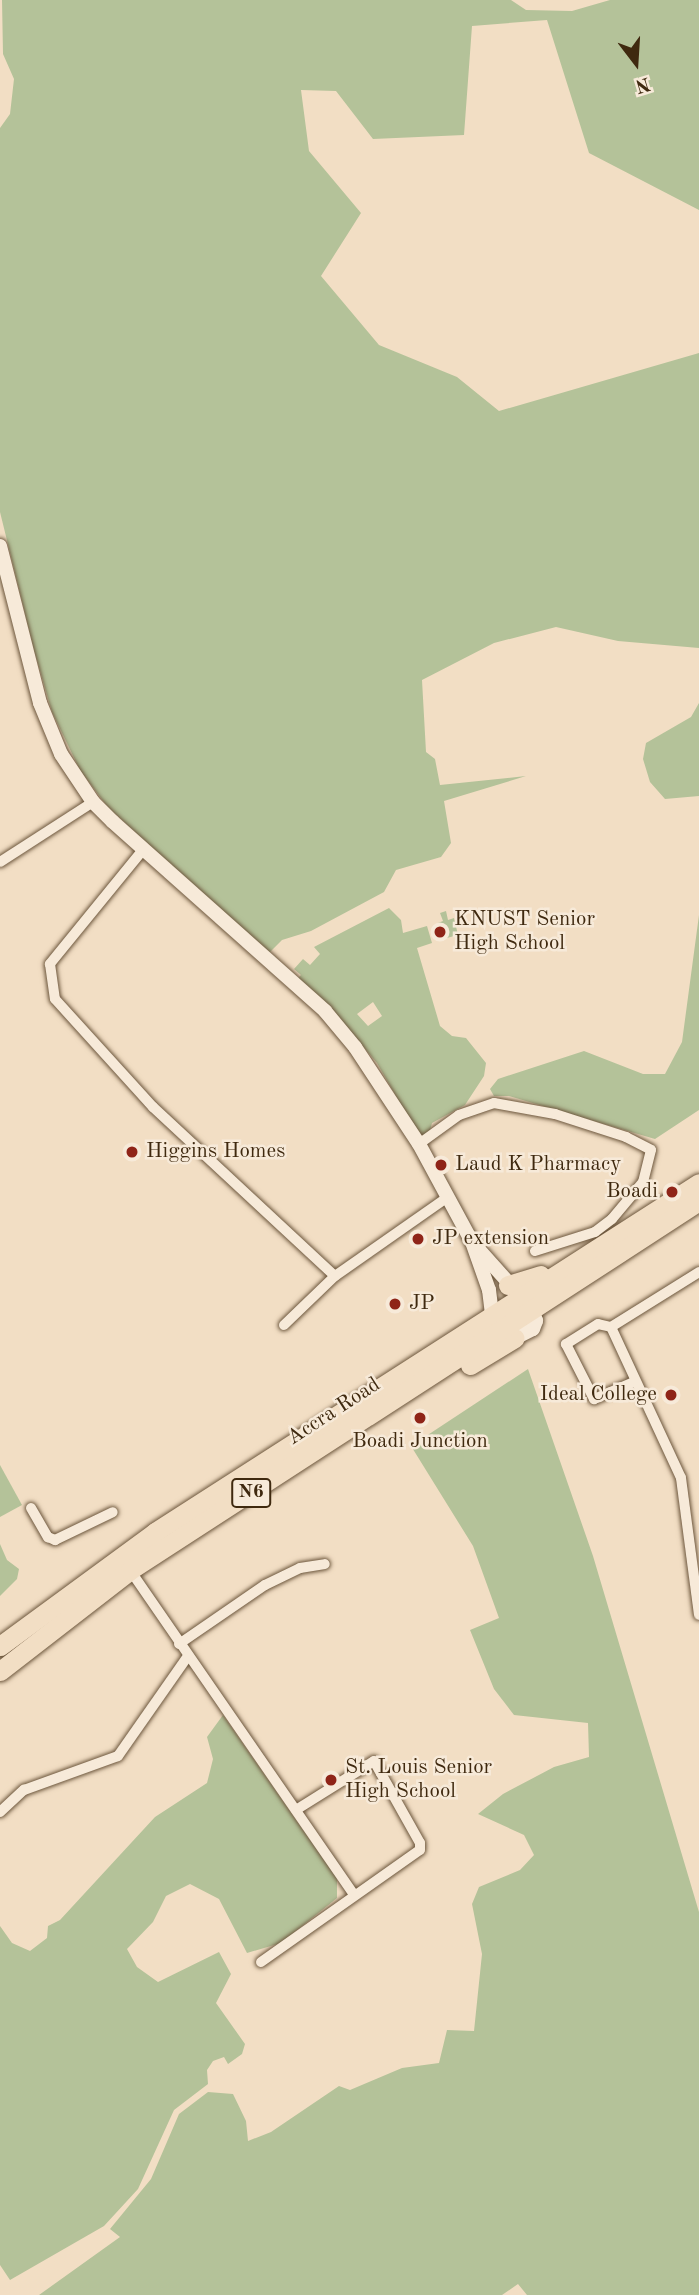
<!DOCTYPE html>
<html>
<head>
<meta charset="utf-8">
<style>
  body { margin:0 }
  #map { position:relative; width:699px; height:2295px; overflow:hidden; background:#f2dec4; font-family:"Old Standard TT",serif }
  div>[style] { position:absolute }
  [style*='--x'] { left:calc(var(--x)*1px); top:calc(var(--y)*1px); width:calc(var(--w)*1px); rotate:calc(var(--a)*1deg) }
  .green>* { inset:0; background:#b4c299 }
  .roads { filter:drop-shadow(0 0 2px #6c563c) drop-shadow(0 0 2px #6c563c) }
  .street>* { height:10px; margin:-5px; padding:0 5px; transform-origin:5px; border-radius:5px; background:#f7ead9 }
  .secondary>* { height:14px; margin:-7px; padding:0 7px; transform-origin:7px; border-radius:7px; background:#f7ead9 }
  .highway>* { height:19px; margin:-9.5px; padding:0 9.5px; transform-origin:9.5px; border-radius:9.5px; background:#f2dec4 }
  .dots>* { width:19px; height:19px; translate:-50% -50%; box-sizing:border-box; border:4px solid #f7ead9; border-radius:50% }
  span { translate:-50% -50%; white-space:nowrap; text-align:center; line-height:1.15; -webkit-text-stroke:5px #f7ead9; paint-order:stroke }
  .shield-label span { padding:2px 5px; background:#f7ead9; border:2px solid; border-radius:5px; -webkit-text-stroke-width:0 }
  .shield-label { font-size:19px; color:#3f290f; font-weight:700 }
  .poi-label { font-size:21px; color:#3f290f }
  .left { translate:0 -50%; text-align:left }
  .right { translate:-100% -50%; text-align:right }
  .street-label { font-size:21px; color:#3f290f }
  .north { position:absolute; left:601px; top:28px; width:70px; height:70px; -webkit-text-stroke:5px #f7ead9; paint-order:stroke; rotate:163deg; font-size:19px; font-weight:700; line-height:28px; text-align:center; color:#3f290f }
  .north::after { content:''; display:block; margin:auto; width:24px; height:32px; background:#3f290f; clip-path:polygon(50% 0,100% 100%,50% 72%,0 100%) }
</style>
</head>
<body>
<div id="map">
  <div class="green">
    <div style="clip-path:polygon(2px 0,511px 0,526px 10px,572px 11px,610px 0,699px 0,699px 210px,589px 153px,547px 20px,472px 26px,464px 135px,373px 139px,336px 91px,301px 90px,309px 151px,361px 213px,321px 276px,379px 345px,457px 377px,499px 411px,699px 353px,699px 648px,618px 641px,556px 627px,494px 643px,422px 680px,426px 752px,435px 759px,440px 785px,526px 776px,444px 801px,451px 843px,441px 857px,396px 870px,384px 892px,311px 931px,282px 940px,267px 955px,107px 806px,80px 770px,52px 712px,34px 650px,0 512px,0 128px,10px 114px,14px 79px,3px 54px)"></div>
    <div style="clip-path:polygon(699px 703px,699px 796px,665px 799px,650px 782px,643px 759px,646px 743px,691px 717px)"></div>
    <div style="clip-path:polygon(evenodd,389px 908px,401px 920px,403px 933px,427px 926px,432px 943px,417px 948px,440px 1026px,452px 1036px,466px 1038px,486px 1063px,484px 1076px,465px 1105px,432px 1123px,429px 1134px,420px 1138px,377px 1063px,341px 1020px,296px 980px,301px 975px,294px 969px,303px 959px,310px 965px,320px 954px,314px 947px,389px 908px,373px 1002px,382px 1016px,368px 1026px,357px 1014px,373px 1002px)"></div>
    <div style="clip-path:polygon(446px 911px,448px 920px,454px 918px,458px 935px,443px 939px,438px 923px,443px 921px,440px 913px)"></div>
    <div style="clip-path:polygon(699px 915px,699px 1110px,655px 1139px,509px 1096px,494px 1096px,490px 1089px,498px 1079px,584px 1051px,643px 1074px,665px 1074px,682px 1042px)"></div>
    <div style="clip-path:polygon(528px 1369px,593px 1556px,699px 1912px,699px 2295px,527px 2295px,518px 2284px,502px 2295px,39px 2295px,120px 2237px,110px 2229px,151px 2179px,179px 2114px,208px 2092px,233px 2094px,246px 2121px,248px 2141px,271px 2132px,339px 2086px,350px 2090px,402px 2068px,439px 2063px,447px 2030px,474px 2031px,482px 1954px,472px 1904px,479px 1887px,520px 1870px,534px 1855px,524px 1835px,478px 1814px,503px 1794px,554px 1767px,589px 1757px,588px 1723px,514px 1715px,494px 1689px,470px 1630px,499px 1618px,473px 1546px,411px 1446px)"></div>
    <div style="clip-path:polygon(0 1465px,22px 1505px,0 1517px)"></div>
    <div style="clip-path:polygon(0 1544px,7px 1560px,19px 1569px,17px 1579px,0 1596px)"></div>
    <div style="clip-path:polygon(223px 1715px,337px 1879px,337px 1898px,281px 1943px,247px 1953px,219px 1899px,190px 1884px,166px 1896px,153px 1922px,127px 1949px,137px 1967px,158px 1982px,219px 1952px,231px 1974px,216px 2003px,245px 2044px,242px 2054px,228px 2064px,224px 2057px,213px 2061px,207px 2070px,208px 2084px,174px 2110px,138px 2189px,104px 2226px,10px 2280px,0 2265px,0 1926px,12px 1943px,30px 1951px,47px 1938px,48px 1926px,60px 1920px,155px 1817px,207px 1783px,213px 1759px,207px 1737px)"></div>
  </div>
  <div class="roads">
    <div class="street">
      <div style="--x:142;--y:851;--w:146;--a:129.2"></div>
      <div style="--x:50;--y:964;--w:35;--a:82"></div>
      <div style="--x:55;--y:999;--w:146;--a:47.8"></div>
      <div style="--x:153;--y:1107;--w:248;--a:42.9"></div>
      <div style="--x:0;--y:862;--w:111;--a:-32.8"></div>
      <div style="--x:419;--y:1144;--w:49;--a:-35.9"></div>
      <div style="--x:459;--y:1115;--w:37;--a:-19"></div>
      <div style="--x:494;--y:1103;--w:62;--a:10.2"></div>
      <div style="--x:555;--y:1114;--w:75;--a:17.9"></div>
      <div style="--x:626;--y:1137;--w:28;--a:27"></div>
      <div style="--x:651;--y:1150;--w:33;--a:104"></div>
      <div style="--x:643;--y:1182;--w:48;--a:130"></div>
      <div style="--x:612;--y:1219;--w:21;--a:143"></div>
      <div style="--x:595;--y:1232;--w:63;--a:162.4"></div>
      <div style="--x:284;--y:1325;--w:71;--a:-43.9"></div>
      <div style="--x:335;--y:1276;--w:138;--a:-35"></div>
      <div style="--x:611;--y:1327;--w:166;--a:65.1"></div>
      <div style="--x:681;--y:1478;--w:138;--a:82.5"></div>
      <div style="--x:611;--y:1327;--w:13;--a:-167"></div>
      <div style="--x:598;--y:1324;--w:38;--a:148"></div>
      <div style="--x:566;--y:1344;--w:62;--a:63"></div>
      <div style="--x:594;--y:1399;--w:43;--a:-23"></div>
      <div style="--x:611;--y:1327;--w:104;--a:-32"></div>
      <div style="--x:31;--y:1508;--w:34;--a:60"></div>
      <div style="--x:48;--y:1537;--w:8;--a:23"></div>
      <div style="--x:55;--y:1540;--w:64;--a:-25.8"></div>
      <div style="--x:130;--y:1570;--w:393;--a:55.4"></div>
      <div style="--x:179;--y:1644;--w:104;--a:-34.5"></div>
      <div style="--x:265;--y:1585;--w:39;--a:-26"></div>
      <div style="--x:300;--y:1568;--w:25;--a:-9"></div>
      <div style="--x:0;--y:1812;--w:33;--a:-43"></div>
      <div style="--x:24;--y:1790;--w:100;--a:-19.9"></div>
      <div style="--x:118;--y:1756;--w:122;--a:-55"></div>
      <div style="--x:261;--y:1962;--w:194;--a:-35.2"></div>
      <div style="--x:420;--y:1850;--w:7;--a:-90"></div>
      <div style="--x:420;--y:1843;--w:94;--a:-119.3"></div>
      <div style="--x:374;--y:1761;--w:92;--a:147.9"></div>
    </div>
    <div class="secondary">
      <div style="--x:0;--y:546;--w:162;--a:75.7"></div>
      <div style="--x:40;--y:703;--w:55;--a:67.6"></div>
      <div style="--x:61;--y:754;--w:58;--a:56.3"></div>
      <div style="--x:93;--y:802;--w:28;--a:45"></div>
      <div style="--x:113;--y:822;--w:284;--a:41.7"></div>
      <div style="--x:325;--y:1011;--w:47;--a:50.2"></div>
      <div style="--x:355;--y:1047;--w:116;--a:56.6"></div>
      <div style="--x:419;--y:1144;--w:111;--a:61.6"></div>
      <div style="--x:472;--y:1242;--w:51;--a:70.5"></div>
      <div style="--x:489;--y:1290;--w:32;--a:83"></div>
      <div style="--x:472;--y:1242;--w:64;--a:48.1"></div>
      <div style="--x:506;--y:1337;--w:9;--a:6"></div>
      <div style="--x:515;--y:1338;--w:20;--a:-27"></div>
      <div style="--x:533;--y:1329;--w:9;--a:-69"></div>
      <div style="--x:536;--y:1321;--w:19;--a:-108"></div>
    </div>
    <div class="highway">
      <div style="--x:508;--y:1285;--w:34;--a:-17"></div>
      <div style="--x:470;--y:1365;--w:52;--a:-31"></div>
      <div style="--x:0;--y:1646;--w:192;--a:-36.3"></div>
      <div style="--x:155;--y:1532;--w:646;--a:-32.68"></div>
      <div style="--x:0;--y:1671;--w:165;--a:-37.8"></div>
      <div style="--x:130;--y:1570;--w:678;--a:-32.96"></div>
    </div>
  </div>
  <div class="dots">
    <div style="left:440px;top:932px;background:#8f2418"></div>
    <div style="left:132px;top:1152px;background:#8f2418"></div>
    <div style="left:441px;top:1165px;background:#8f2418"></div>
    <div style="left:672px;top:1192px;background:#8f2418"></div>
    <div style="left:418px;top:1239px;background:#8f2418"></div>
    <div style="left:395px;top:1304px;background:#8f2418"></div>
    <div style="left:671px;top:1395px;background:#8f2418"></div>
    <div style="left:420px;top:1418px;background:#8f2418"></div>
    <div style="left:331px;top:1780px;background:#8f2418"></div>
  </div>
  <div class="shield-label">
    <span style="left:251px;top:1493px">N6</span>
  </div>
  <div class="poi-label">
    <span class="left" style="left:454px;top:932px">KNUST Senior<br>High School</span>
    <span class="left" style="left:146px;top:1152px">Higgins Homes</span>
    <span class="left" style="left:455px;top:1165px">Laud K Pharmacy</span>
    <span class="right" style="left:658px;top:1192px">Boadi</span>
    <span class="left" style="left:432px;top:1239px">JP extension</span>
    <span class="left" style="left:409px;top:1304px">JP</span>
    <span class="right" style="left:657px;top:1395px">Ideal College</span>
    <span style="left:420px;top:1442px">Boadi Junction</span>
    <span class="left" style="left:345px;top:1780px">St. Louis Senior<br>High School</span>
  </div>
  <div class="street-label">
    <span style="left:334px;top:1412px;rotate:-33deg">Accra Road</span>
  </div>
  <div class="north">N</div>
</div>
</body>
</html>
